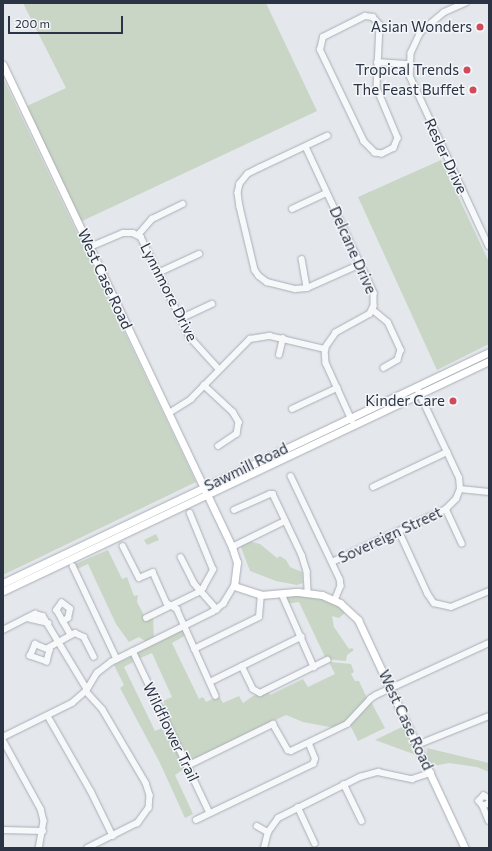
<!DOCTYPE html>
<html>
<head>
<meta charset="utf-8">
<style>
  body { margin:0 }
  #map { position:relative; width:492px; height:851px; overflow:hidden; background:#e4e7ec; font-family:Commissioner,sans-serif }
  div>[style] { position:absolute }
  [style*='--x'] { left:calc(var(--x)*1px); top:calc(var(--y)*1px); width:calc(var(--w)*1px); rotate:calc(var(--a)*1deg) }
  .green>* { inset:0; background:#c9d6c5 }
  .roads { filter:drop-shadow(0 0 1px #a9aeb7) drop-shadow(0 0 1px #a9aeb7) }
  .minor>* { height:5.5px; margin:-2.75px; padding:0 2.75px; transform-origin:2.75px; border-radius:2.75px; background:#f7f8fa }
  .major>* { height:7px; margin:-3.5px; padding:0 3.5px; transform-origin:3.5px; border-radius:3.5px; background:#fff }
  .dots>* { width:11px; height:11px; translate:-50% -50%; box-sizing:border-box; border:2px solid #f4f6f9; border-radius:50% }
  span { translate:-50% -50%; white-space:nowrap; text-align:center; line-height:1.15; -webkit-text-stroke:3px #f4f6f9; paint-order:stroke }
  .poi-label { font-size:15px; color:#2b3445 }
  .right { translate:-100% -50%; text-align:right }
  .street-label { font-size:15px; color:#2b3445 }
  .frame { position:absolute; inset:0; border:4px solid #2b3445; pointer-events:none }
  .scale { position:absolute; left:8px; top:16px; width:115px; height:18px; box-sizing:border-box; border:2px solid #2b3445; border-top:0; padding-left:5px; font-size:12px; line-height:14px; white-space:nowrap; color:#2b3445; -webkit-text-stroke:3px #f4f6f9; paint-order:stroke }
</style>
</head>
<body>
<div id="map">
  <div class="green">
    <div style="clip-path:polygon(23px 3px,266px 3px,317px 111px,80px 222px,25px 107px,66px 88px)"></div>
    <div style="clip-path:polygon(3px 78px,196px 482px,3px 575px)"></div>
    <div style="clip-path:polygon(441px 160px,489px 262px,489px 344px,437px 370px,358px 197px)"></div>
    <div style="clip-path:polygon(156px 534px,159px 540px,147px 545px,144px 540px)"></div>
    <div style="clip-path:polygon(248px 541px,260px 544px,277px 558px,280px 556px,286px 560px,290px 567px,302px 572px,303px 583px,297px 585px,276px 581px,250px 571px,240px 545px)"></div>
    <div style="clip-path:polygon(108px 550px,122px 579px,127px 577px,134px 596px,138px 595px,137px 602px,146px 619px,153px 617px,154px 639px,148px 643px,139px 637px,129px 642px,116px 624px,88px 564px,77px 569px,75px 564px)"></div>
    <div style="clip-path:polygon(293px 596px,315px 596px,338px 604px,346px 612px,339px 618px,332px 616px,334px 627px,349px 649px,352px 648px,354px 650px,347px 655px,346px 661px,326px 659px,299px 602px,286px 604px,284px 598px)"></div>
    <div style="clip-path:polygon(183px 629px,186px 635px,172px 643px,199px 699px,203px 697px,206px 702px,219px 696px,223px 703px,239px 696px,243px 703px,253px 696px,268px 691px,270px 695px,303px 679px,308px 687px,335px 674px,329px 662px,351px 664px,354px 672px,351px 674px,355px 681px,359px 681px,367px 698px,347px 722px,335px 728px,303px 722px,286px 715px,188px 762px,161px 706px,165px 704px,163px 701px,172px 697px,152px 653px,138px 659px,135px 652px)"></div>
    <div style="clip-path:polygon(132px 656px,133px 662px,124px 667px,155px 731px,162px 728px,164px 733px,171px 737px,185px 768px,175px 775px,193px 814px,185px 818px,160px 763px,120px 688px,124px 685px,114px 665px)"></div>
    <div style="clip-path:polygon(370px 700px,385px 728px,358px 741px,350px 725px)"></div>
    <div style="clip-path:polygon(404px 726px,419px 756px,375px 740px)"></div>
    <div style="clip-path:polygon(427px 748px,489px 763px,489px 772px,477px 767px,449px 763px,433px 766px,427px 756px)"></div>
  </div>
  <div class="roads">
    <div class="minor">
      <div style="--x:466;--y:3;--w:24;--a:156"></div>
      <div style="--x:444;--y:13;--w:30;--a:140"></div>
      <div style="--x:421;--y:32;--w:23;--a:115"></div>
      <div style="--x:411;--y:53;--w:23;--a:92"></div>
      <div style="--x:410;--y:76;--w:187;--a:65.1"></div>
      <div style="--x:365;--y:16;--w:8;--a:7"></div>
      <div style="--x:373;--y:17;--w:11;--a:49"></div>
      <div style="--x:380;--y:25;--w:63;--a:92.7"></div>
      <div style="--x:377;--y:88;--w:54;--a:67.2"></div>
      <div style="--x:398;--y:138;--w:11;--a:112"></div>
      <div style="--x:394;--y:148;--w:13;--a:153"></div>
      <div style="--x:382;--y:154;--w:7;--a:-172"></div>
      <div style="--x:375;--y:153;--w:16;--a:-135"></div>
      <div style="--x:364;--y:142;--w:102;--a:-115.6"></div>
      <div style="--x:320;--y:50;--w:13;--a:-77"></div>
      <div style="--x:323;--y:37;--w:47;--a:-26.6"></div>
      <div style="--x:377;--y:62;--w:32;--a:4"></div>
      <div style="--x:328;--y:136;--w:75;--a:154.8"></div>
      <div style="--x:260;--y:168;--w:13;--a:153"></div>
      <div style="--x:248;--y:174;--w:13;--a:129"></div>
      <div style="--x:240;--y:184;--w:9;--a:103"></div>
      <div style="--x:238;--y:193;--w:14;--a:82"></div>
      <div style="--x:240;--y:207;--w:65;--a:76.6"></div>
      <div style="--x:255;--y:270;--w:7;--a:56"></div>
      <div style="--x:259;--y:276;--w:10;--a:37"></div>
      <div style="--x:267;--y:282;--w:29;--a:14"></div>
      <div style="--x:295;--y:289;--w:12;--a:-5"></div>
      <div style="--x:307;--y:288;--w:59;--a:-24"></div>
      <div style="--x:306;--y:147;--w:161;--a:65"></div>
      <div style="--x:374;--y:293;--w:13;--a:90"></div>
      <div style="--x:374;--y:306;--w:9;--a:117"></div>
      <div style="--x:370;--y:314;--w:39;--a:151"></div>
      <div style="--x:336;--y:333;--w:19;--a:125"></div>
      <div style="--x:325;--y:349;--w:14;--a:86"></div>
      <div style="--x:326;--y:363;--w:63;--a:65.5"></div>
      <div style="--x:292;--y:209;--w:38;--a:-25"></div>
      <div style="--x:138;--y:235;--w:21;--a:-49"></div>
      <div style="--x:152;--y:219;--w:34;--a:-26"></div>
      <div style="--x:90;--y:247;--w:36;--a:-23"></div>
      <div style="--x:123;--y:233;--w:10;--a:0"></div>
      <div style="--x:133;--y:233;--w:9;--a:27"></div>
      <div style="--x:141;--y:237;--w:111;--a:63.9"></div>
      <div style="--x:190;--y:337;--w:43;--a:47.8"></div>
      <div style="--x:302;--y:259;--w:29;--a:80"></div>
      <div style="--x:160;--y:272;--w:43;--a:-24.8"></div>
      <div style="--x:373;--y:310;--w:19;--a:39"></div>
      <div style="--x:388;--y:322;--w:31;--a:65"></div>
      <div style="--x:401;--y:350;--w:10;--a:107"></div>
      <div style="--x:398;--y:360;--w:16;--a:150"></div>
      <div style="--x:182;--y:318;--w:33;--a:-25"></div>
      <div style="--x:279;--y:355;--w:17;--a:-77"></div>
      <div style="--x:204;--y:385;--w:40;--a:43"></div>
      <div style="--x:233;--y:412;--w:12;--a:59"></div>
      <div style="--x:239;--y:422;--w:12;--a:99"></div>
      <div style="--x:237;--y:434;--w:22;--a:146"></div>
      <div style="--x:292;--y:409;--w:50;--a:-25"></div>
      <div style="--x:169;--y:413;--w:26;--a:-32"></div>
      <div style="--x:191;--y:399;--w:84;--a:-45.5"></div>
      <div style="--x:250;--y:339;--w:20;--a:-9"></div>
      <div style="--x:270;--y:336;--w:57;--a:13.3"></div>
      <div style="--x:291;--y:476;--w:114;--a:64.6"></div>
      <div style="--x:340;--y:579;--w:7;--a:82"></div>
      <div style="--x:341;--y:586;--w:16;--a:112"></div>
      <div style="--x:373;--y:487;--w:82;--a:-25.3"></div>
      <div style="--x:460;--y:489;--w:29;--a:6"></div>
      <div style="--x:446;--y:509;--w:38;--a:65"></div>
      <div style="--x:234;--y:510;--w:39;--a:-24"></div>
      <div style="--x:270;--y:494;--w:3;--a:0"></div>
      <div style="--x:273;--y:494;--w:68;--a:64.6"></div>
      <div style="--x:302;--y:555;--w:17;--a:73"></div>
      <div style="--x:307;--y:571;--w:21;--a:87"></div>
      <div style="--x:399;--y:531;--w:69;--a:65.3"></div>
      <div style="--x:428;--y:594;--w:11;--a:56"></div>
      <div style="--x:434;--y:603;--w:17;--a:13"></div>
      <div style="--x:451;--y:607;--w:41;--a:-22.8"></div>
      <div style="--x:123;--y:546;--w:36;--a:63"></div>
      <div style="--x:139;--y:578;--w:15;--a:-23"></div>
      <div style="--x:153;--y:572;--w:34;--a:66"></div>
      <div style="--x:167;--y:603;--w:12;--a:31"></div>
      <div style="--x:177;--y:609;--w:95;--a:65.9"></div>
      <div style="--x:232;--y:547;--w:59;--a:-26.1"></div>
      <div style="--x:181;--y:557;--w:29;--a:63"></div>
      <div style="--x:194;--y:583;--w:35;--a:49"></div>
      <div style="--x:332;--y:562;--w:126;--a:-24.9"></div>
      <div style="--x:446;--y:509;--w:14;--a:-45"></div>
      <div style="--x:456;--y:499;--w:11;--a:-68"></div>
      <div style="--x:460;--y:489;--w:11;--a:-95"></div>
      <div style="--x:459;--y:478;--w:96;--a:-115.2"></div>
      <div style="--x:73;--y:566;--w:103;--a:64.7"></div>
      <div style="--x:282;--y:594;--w:80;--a:66.3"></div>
      <div style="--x:27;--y:618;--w:22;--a:13"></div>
      <div style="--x:146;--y:618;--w:57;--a:-26.1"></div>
      <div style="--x:197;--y:593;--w:8;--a:-40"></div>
      <div style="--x:203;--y:588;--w:21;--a:-61"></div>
      <div style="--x:213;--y:570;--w:61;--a:-112.3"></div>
      <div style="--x:63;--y:621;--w:6;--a:-31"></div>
      <div style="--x:68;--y:618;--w:9;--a:-77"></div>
      <div style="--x:70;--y:609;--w:10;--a:-143"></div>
      <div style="--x:62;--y:603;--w:9;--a:126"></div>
      <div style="--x:57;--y:610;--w:13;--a:61"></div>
      <div style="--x:63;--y:621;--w:16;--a:60"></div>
      <div style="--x:3;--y:630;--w:36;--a:-27"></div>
      <div style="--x:35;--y:614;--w:8;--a:14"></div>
      <div style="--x:43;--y:616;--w:85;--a:58.9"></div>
      <div style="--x:35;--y:644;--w:16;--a:22"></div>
      <div style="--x:50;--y:650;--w:12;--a:104"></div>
      <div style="--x:47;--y:662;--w:18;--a:-161"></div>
      <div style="--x:30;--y:656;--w:13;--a:-67"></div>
      <div style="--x:48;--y:648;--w:31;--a:-29"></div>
      <div style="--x:75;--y:633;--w:10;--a:24"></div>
      <div style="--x:84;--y:637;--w:22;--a:63"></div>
      <div style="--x:194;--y:649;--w:72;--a:-26.2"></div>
      <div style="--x:259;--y:617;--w:22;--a:-85"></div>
      <div style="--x:133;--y:651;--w:179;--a:64.6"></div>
      <div style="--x:242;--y:666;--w:25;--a:64"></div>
      <div style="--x:253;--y:689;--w:8;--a:30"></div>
      <div style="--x:260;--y:693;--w:75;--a:-26.2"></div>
      <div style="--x:210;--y:682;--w:102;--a:-26.3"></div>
      <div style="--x:86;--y:691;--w:25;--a:48"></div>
      <div style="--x:103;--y:710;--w:85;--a:59.5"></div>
      <div style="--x:146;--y:783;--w:13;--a:72"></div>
      <div style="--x:150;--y:795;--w:13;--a:94"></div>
      <div style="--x:149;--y:808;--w:19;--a:126"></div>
      <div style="--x:138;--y:823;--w:56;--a:153.4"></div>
      <div style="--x:48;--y:716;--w:86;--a:60.2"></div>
      <div style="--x:91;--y:791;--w:50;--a:63.9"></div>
      <div style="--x:3;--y:737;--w:77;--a:-26.2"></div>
      <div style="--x:72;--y:703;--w:18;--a:-41"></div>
      <div style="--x:86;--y:691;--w:21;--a:-59"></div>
      <div style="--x:97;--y:673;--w:18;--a:-38"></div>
      <div style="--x:111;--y:662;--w:113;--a:-26.3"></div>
      <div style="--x:212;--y:612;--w:14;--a:-36"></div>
      <div style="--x:223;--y:604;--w:21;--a:-59"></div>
      <div style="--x:3;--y:740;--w:79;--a:61.2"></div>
      <div style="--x:41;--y:809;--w:12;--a:76"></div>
      <div style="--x:44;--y:821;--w:27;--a:100"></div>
      <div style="--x:417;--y:745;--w:78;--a:-21.9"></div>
      <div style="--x:187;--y:766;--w:96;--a:-26"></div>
      <div style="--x:273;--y:724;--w:30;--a:60"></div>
      <div style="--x:288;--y:750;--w:3;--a:18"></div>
      <div style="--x:291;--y:751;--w:62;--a:-25.7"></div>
      <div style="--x:347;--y:724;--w:34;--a:-47"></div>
      <div style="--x:370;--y:699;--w:7;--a:-34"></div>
      <div style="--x:376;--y:695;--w:124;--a:-24.7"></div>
      <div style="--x:344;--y:784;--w:41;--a:64.1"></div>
      <div style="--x:489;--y:799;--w:6;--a:-149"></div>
      <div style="--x:484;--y:796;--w:7;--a:135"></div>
      <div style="--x:479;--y:801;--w:6;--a:51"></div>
      <div style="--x:483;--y:806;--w:7;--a:-27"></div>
      <div style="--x:483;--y:806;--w:16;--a:68"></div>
      <div style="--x:298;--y:807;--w:40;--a:65"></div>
      <div style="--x:196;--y:820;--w:130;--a:-25.6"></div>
      <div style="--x:313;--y:764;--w:5;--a:-68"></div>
      <div style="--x:315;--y:759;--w:16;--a:-112"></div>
      <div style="--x:257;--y:826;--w:13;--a:29"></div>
      <div style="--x:3;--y:830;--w:40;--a:1.4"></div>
      <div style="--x:264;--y:848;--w:16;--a:-76"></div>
      <div style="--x:268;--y:832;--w:17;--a:-54"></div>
      <div style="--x:278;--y:818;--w:92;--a:-26.6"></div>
      <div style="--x:360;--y:777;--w:19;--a:-16"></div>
      <div style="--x:378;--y:772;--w:35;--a:12"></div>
      <div style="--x:412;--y:779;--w:20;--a:-18"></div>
    </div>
    <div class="major">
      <div style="--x:3;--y:65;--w:534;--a:64.59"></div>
      <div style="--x:232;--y:547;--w:16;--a:72"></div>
      <div style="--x:237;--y:562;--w:24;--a:97"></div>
      <div style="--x:234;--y:586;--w:28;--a:18"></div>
      <div style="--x:261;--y:595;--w:37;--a:-5"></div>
      <div style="--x:298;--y:592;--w:24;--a:7"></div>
      <div style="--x:322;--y:595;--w:20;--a:24"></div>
      <div style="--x:340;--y:603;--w:25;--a:43"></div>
      <div style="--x:358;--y:620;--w:252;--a:64.9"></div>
      <div style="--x:3;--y:583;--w:538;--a:-25.42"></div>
      <div style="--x:3;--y:591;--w:538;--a:-25.33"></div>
    </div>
  </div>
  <div class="dots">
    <div style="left:480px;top:27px;background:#d1495b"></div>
    <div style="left:467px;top:70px;background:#d1495b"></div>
    <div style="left:473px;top:90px;background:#d1495b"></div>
    <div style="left:453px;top:401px;background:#d1495b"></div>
  </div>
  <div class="poi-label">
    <span class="right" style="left:472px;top:27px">Asian Wonders</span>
    <span class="right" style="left:459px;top:70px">Tropical Trends</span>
    <span class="right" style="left:465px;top:90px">The Feast Buffet</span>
    <span class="right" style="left:445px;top:401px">Kinder Care</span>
  </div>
  <div class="street-label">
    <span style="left:446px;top:156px;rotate:65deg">Resler Drive</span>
    <span style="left:353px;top:250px;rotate:66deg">Delcane Drive</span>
    <span style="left:105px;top:279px;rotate:65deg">West Case Road</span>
    <span style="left:169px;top:292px;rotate:63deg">Lynnmore Drive</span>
    <span style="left:246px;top:467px;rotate:-26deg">Sawmill Road</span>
    <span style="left:390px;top:535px;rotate:-25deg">Sovereign Street</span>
    <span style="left:406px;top:720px;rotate:65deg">West Case Road</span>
    <span style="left:171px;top:732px;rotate:64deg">Wildflower Trail</span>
  </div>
  <div class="frame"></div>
  <div class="scale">200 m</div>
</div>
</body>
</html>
